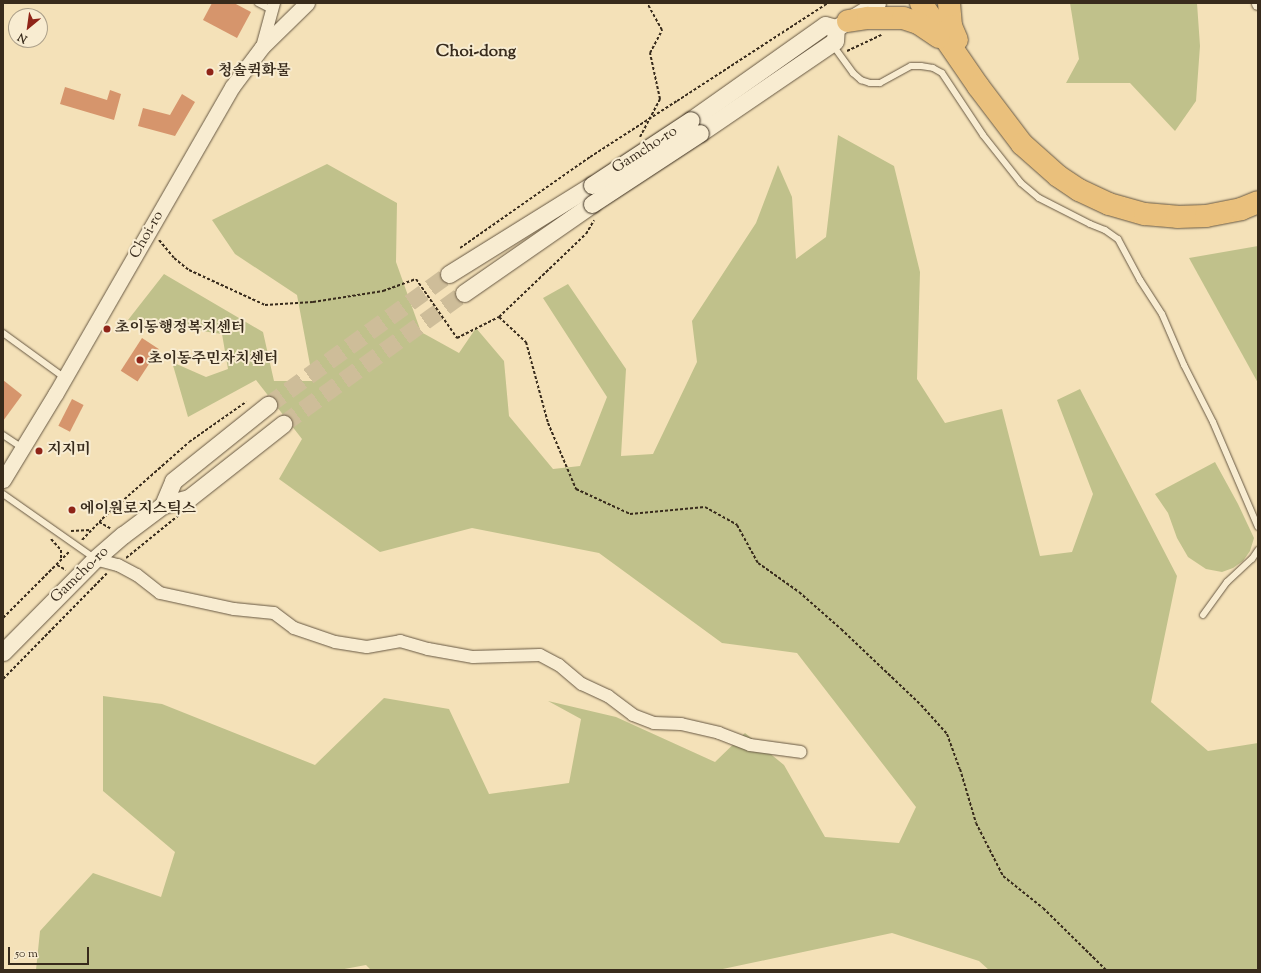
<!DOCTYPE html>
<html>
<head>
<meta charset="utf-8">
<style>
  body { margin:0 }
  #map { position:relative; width:1261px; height:973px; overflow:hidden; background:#f4e1b8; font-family:"Sorts Mill Goudy","Noto Serif KR",serif }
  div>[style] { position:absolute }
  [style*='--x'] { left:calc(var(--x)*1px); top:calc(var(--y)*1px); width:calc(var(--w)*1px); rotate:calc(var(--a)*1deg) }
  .green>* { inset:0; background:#c0c18b }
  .building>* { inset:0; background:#d6956c; transform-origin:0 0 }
  .secondary-tunnel>* { height:17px; margin-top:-8.5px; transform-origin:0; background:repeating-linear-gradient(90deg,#cebd99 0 17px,transparent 0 25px) }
  .path>* { height:2px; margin-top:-1px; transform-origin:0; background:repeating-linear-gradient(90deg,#382b1c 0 3px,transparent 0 5px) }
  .roads { filter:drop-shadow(0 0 1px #675843) drop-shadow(0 0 1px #675843) }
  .service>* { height:6px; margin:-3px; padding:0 3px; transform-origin:3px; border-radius:3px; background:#f8ecd1 }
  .minor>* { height:12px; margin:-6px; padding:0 6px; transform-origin:6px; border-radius:6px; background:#f8ecd1 }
  .tertiary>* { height:15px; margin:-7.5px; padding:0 7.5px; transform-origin:7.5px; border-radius:7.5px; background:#f8ecd1 }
  .secondary>* { height:17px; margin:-8.5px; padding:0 8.5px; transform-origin:8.5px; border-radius:8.5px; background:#f8ecd1 }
  .motorway>* { height:22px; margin:-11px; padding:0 11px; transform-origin:11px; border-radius:11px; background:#eac07c }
  .path-bridge>* { height:2px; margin-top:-1px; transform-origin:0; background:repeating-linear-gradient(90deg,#382b1c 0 3px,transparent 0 5px) }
  .bridges { filter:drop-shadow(0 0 1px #382b1c) drop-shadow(0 0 1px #382b1c) }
  .secondary-bridge>* { height:17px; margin:-8.5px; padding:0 8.5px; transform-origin:8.5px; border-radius:8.5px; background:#f8ecd1 }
  .dots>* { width:11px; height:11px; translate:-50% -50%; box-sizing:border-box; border:2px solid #f8ecd1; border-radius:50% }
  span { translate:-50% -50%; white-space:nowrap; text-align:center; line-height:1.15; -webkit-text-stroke:4px #f8ecd1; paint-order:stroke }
  .poi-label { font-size:15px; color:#382b1c; font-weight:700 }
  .left { translate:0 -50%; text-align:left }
  .street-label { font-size:15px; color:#382b1c }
  .quarter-label { font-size:17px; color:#382b1c; font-weight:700 }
  .frame { position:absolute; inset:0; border:4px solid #382b1c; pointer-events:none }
  .north { position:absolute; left:8px; top:8px; width:40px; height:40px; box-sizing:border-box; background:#f8ecd1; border:1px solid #ab9f89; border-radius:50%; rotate:209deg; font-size:11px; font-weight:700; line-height:16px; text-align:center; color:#382b1c }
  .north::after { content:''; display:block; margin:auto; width:14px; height:18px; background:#8f2418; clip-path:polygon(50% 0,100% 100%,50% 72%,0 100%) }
  .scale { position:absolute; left:8px; top:947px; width:81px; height:18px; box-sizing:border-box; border:2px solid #382b1c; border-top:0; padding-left:5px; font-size:12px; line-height:14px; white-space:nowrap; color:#382b1c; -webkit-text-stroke:3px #f8ecd1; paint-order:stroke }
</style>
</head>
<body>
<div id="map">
  <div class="green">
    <div style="clip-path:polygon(1070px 3px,1197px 3px,1200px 46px,1196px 101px,1175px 131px,1130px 83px,1066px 83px,1079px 59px)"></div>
    <div style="clip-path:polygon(838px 135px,894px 166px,920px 272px,917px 379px,945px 423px,1002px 409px,1040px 556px,1072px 552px,1093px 494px,1057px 400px,1080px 389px,1177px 576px,1151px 702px,1208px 751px,1258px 743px,1258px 970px,989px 970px,979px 961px,892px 933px,718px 970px,371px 970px,366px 965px,339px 970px,36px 970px,40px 931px,93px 873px,161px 897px,175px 852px,103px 791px,103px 696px,162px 704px,315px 765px,384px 698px,449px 709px,489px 794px,569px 783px,581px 719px,548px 701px,616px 717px,715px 762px,745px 733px,784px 765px,825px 837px,899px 843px,916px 807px,797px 653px,722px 643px,599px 553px,472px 528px,380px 552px,279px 479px,302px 439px,256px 380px,188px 417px,172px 362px,206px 377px,228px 369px,222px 334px,128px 320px,164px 274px,263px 332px,274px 381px,313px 381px,297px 295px,235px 254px,212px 220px,327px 164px,397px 203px,396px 262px,421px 332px,459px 353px,476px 328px,504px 361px,509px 416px,553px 469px,580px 466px,607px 397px,543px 298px,568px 284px,626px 369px,621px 456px,653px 454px,697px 362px,692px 321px,756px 223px,778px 165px,792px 197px,796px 259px,826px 237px)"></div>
    <div style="clip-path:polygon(1258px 246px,1258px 383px,1189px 258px)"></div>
    <div style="clip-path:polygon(1215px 462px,1238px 504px,1254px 538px,1250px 551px,1243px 561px,1233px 568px,1222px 572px,1206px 569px,1188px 557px,1177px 538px,1168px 513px,1155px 494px)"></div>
  </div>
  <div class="building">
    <div style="clip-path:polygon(212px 3px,234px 3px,251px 12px,237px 38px,203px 20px)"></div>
    <div style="clip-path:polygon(65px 87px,107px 100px,110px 90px,121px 94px,114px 120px,60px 104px)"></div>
    <div style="clip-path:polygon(182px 94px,195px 102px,175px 136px,138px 126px,143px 108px,170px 115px)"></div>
    <div style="left:142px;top:338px;width:20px;height:39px;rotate:33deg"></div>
    <div style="clip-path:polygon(3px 380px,22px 395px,3px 421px)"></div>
    <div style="left:72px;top:399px;width:13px;height:30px;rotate:27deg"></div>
  </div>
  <div class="secondary-tunnel">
    <div style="--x:268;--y:405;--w:223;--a:-35.9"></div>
    <div style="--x:283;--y:424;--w:223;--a:-35.9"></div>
  </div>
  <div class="path">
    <div style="--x:847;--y:51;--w:38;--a:-25"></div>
    <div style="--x:677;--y:101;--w:180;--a:-33"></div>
    <div style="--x:640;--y:137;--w:43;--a:-62.2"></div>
    <div style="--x:660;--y:99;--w:47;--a:-102.3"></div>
    <div style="--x:650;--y:53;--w:26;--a:-62"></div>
    <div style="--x:662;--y:30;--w:31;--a:-119"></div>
    <div style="--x:159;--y:240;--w:23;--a:50"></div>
    <div style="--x:174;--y:258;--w:19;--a:39"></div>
    <div style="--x:189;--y:270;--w:84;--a:24.7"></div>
    <div style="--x:265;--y:305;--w:48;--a:-3.6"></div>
    <div style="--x:313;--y:302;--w:71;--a:-8.9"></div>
    <div style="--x:383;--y:291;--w:35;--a:-20"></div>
    <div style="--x:416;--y:279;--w:72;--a:55.2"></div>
    <div style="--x:457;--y:338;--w:47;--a:-26.6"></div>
    <div style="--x:499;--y:317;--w:37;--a:43"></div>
    <div style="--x:526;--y:342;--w:84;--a:74.8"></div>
    <div style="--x:548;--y:423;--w:72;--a:67"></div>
    <div style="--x:576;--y:489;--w:60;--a:24.8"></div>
    <div style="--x:630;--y:514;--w:75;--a:-5.3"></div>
    <div style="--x:705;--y:507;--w:37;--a:29"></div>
    <div style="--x:737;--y:525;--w:43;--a:61.1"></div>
    <div style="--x:758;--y:563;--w:50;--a:35.3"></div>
    <div style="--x:799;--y:592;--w:56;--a:41.4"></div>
    <div style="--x:841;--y:629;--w:110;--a:43.5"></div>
    <div style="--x:921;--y:705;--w:39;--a:48"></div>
    <div style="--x:947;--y:734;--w:37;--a:70"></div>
    <div style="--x:960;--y:769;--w:56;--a:73.5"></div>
    <div style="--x:976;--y:823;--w:59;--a:63"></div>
    <div style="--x:1003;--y:876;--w:51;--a:38.7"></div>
    <div style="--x:1043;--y:908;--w:88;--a:44.5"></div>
    <div style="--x:460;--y:248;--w:159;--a:-35"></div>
    <div style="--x:499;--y:317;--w:120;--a:-43.7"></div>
    <div style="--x:586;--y:234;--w:16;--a:-60"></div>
    <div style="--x:99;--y:522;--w:13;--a:29"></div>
    <div style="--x:71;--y:531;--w:19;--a:-3"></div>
    <div style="--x:51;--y:539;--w:15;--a:48"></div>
    <div style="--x:61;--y:550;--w:10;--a:90"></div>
    <div style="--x:82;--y:540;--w:29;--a:-46"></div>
    <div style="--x:102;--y:519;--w:116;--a:-41.5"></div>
    <div style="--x:189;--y:442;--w:70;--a:-35.1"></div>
    <div style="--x:126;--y:558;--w:68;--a:-39.1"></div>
    <div style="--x:57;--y:565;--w:10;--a:29"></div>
    <div style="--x:3;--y:618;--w:95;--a:-45"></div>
    <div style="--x:3;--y:679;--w:148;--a:-45.5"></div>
  </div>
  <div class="roads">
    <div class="service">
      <div style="--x:258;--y:3;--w:16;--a:27"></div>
      <div style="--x:832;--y:44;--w:36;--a:54"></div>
      <div style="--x:853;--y:73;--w:11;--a:41"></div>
      <div style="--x:861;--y:80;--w:9;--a:18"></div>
      <div style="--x:870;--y:83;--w:10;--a:0"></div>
      <div style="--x:880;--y:83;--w:35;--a:-29"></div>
      <div style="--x:911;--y:66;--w:10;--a:0"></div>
      <div style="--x:921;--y:66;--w:12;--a:9"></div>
      <div style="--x:933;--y:68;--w:10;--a:29"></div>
      <div style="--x:942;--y:73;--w:74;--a:56.5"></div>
      <div style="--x:983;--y:135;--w:61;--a:51.6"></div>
      <div style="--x:1021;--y:183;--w:23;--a:40"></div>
      <div style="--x:1039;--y:198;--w:57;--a:27"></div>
      <div style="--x:1090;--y:224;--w:16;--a:22"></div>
      <div style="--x:1105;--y:230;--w:16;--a:35"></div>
      <div style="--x:1118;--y:239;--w:47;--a:61.8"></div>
      <div style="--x:1140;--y:280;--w:40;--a:57.1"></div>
      <div style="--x:1162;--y:314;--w:56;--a:66.7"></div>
      <div style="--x:1184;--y:365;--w:64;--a:63"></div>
      <div style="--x:1213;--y:422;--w:114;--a:66.8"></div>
      <div style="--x:3;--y:333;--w:77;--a:36"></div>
      <div style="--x:3;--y:435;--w:23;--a:34"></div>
      <div style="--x:3;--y:494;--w:111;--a:35.1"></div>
      <div style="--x:1203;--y:615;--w:41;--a:-54"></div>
      <div style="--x:1227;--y:582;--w:34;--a:-43"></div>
      <div style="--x:1252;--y:559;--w:11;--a:-56"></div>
    </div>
    <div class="minor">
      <div style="--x:1258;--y:3;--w:1;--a:90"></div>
      <div style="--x:262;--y:47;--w:46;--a:-74.7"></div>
      <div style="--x:95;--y:559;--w:24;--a:15"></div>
      <div style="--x:118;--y:565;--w:21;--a:28"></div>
      <div style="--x:137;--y:575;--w:29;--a:38"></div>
      <div style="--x:160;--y:593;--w:76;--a:12.2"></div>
      <div style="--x:234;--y:609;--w:40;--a:5.7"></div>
      <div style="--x:274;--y:613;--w:25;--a:37"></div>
      <div style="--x:294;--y:628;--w:43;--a:18.9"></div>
      <div style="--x:335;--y:642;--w:32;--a:9"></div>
      <div style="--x:367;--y:647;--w:34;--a:-10"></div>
      <div style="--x:400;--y:641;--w:29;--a:16"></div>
      <div style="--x:428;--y:649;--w:46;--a:10.1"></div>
      <div style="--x:473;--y:657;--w:67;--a:-1.7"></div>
      <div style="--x:540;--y:655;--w:21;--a:28"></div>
      <div style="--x:559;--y:665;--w:30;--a:40"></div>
      <div style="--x:582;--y:684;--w:29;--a:25"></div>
      <div style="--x:608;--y:696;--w:31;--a:37"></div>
      <div style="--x:633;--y:715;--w:22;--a:21"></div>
      <div style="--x:654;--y:723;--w:27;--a:2"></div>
      <div style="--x:681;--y:724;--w:39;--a:13"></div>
      <div style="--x:719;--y:733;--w:33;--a:21"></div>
      <div style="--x:750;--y:745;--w:51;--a:7.8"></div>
    </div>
    <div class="tertiary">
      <div style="--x:3;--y:480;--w:102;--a:-58.7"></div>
      <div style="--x:56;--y:393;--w:353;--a:-60.1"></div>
      <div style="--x:232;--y:87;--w:50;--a:-53.1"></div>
      <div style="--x:262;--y:47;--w:63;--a:-44.4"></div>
    </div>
    <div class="secondary">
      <div style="--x:691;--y:120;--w:164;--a:-35.3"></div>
      <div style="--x:825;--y:25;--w:11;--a:15"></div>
      <div style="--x:836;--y:28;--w:48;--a:-31.4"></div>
      <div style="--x:700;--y:133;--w:163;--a:-34.3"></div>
      <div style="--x:835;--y:41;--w:13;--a:-86"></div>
      <div style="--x:449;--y:274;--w:168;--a:-31.9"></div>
      <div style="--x:464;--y:293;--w:156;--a:-34.8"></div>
      <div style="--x:163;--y:505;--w:26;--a:-67"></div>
      <div style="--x:173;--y:481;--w:122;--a:-38.7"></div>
      <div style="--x:3;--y:652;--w:131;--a:-45.3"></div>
      <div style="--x:95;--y:559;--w:37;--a:-41"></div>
      <div style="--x:123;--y:535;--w:50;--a:-36.9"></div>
      <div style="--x:163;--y:505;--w:27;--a:-15"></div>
      <div style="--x:189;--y:498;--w:120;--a:-38.2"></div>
    </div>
    <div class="motorway">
      <div style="--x:921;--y:3;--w:101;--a:55.5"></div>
      <div style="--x:978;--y:86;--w:73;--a:52.8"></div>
      <div style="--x:1022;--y:144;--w:48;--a:41.6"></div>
      <div style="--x:1058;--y:176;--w:25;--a:34"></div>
      <div style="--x:1079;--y:190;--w:33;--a:25"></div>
      <div style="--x:1109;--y:204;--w:37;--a:16"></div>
      <div style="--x:1145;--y:214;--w:32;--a:5"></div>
      <div style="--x:1177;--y:217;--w:29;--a:-2"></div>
      <div style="--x:1206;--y:216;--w:36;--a:-11"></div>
      <div style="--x:1241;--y:209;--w:18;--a:-22"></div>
      <div style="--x:949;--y:3;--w:23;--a:85"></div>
      <div style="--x:951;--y:26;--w:15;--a:67"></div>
      <div style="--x:848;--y:21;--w:20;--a:-9"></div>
      <div style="--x:868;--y:18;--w:35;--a:0"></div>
      <div style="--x:903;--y:18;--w:16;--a:18"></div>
      <div style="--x:918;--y:23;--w:25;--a:34"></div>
    </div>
  </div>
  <div class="path-bridge">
    <div style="--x:590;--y:157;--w:103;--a:-32.8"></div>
  </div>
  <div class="bridges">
    <div class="secondary-bridge">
      <div style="--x:592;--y:185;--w:118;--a:-33.3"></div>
      <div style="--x:592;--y:204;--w:129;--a:-33.3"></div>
    </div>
  </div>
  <div class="dots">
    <div style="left:210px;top:72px;background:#8f2418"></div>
    <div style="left:107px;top:329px;background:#8f2418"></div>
    <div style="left:140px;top:360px;background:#8f2418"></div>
    <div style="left:39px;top:451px;background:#8f2418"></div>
    <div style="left:72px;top:510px;background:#8f2418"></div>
  </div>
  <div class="poi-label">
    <span class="left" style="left:218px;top:72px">청솔퀵화물</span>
    <span class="left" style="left:115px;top:329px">초이동행정복지센터</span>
    <span class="left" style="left:148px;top:360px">초이동주민자치센터</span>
    <span class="left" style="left:47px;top:451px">지지미</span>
    <span class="left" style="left:80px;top:510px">에이원로지스틱스</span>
  </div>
  <div class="street-label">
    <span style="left:645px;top:150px;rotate:-33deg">Gamcho-ro</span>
    <span style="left:147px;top:235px;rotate:-60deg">Choi-ro</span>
    <span style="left:80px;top:575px;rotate:-44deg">Gamcho-ro</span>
  </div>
  <div class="quarter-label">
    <span style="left:476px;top:53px">Choi-dong</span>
  </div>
  <div class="frame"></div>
  <div class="north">N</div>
  <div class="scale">50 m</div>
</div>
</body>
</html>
